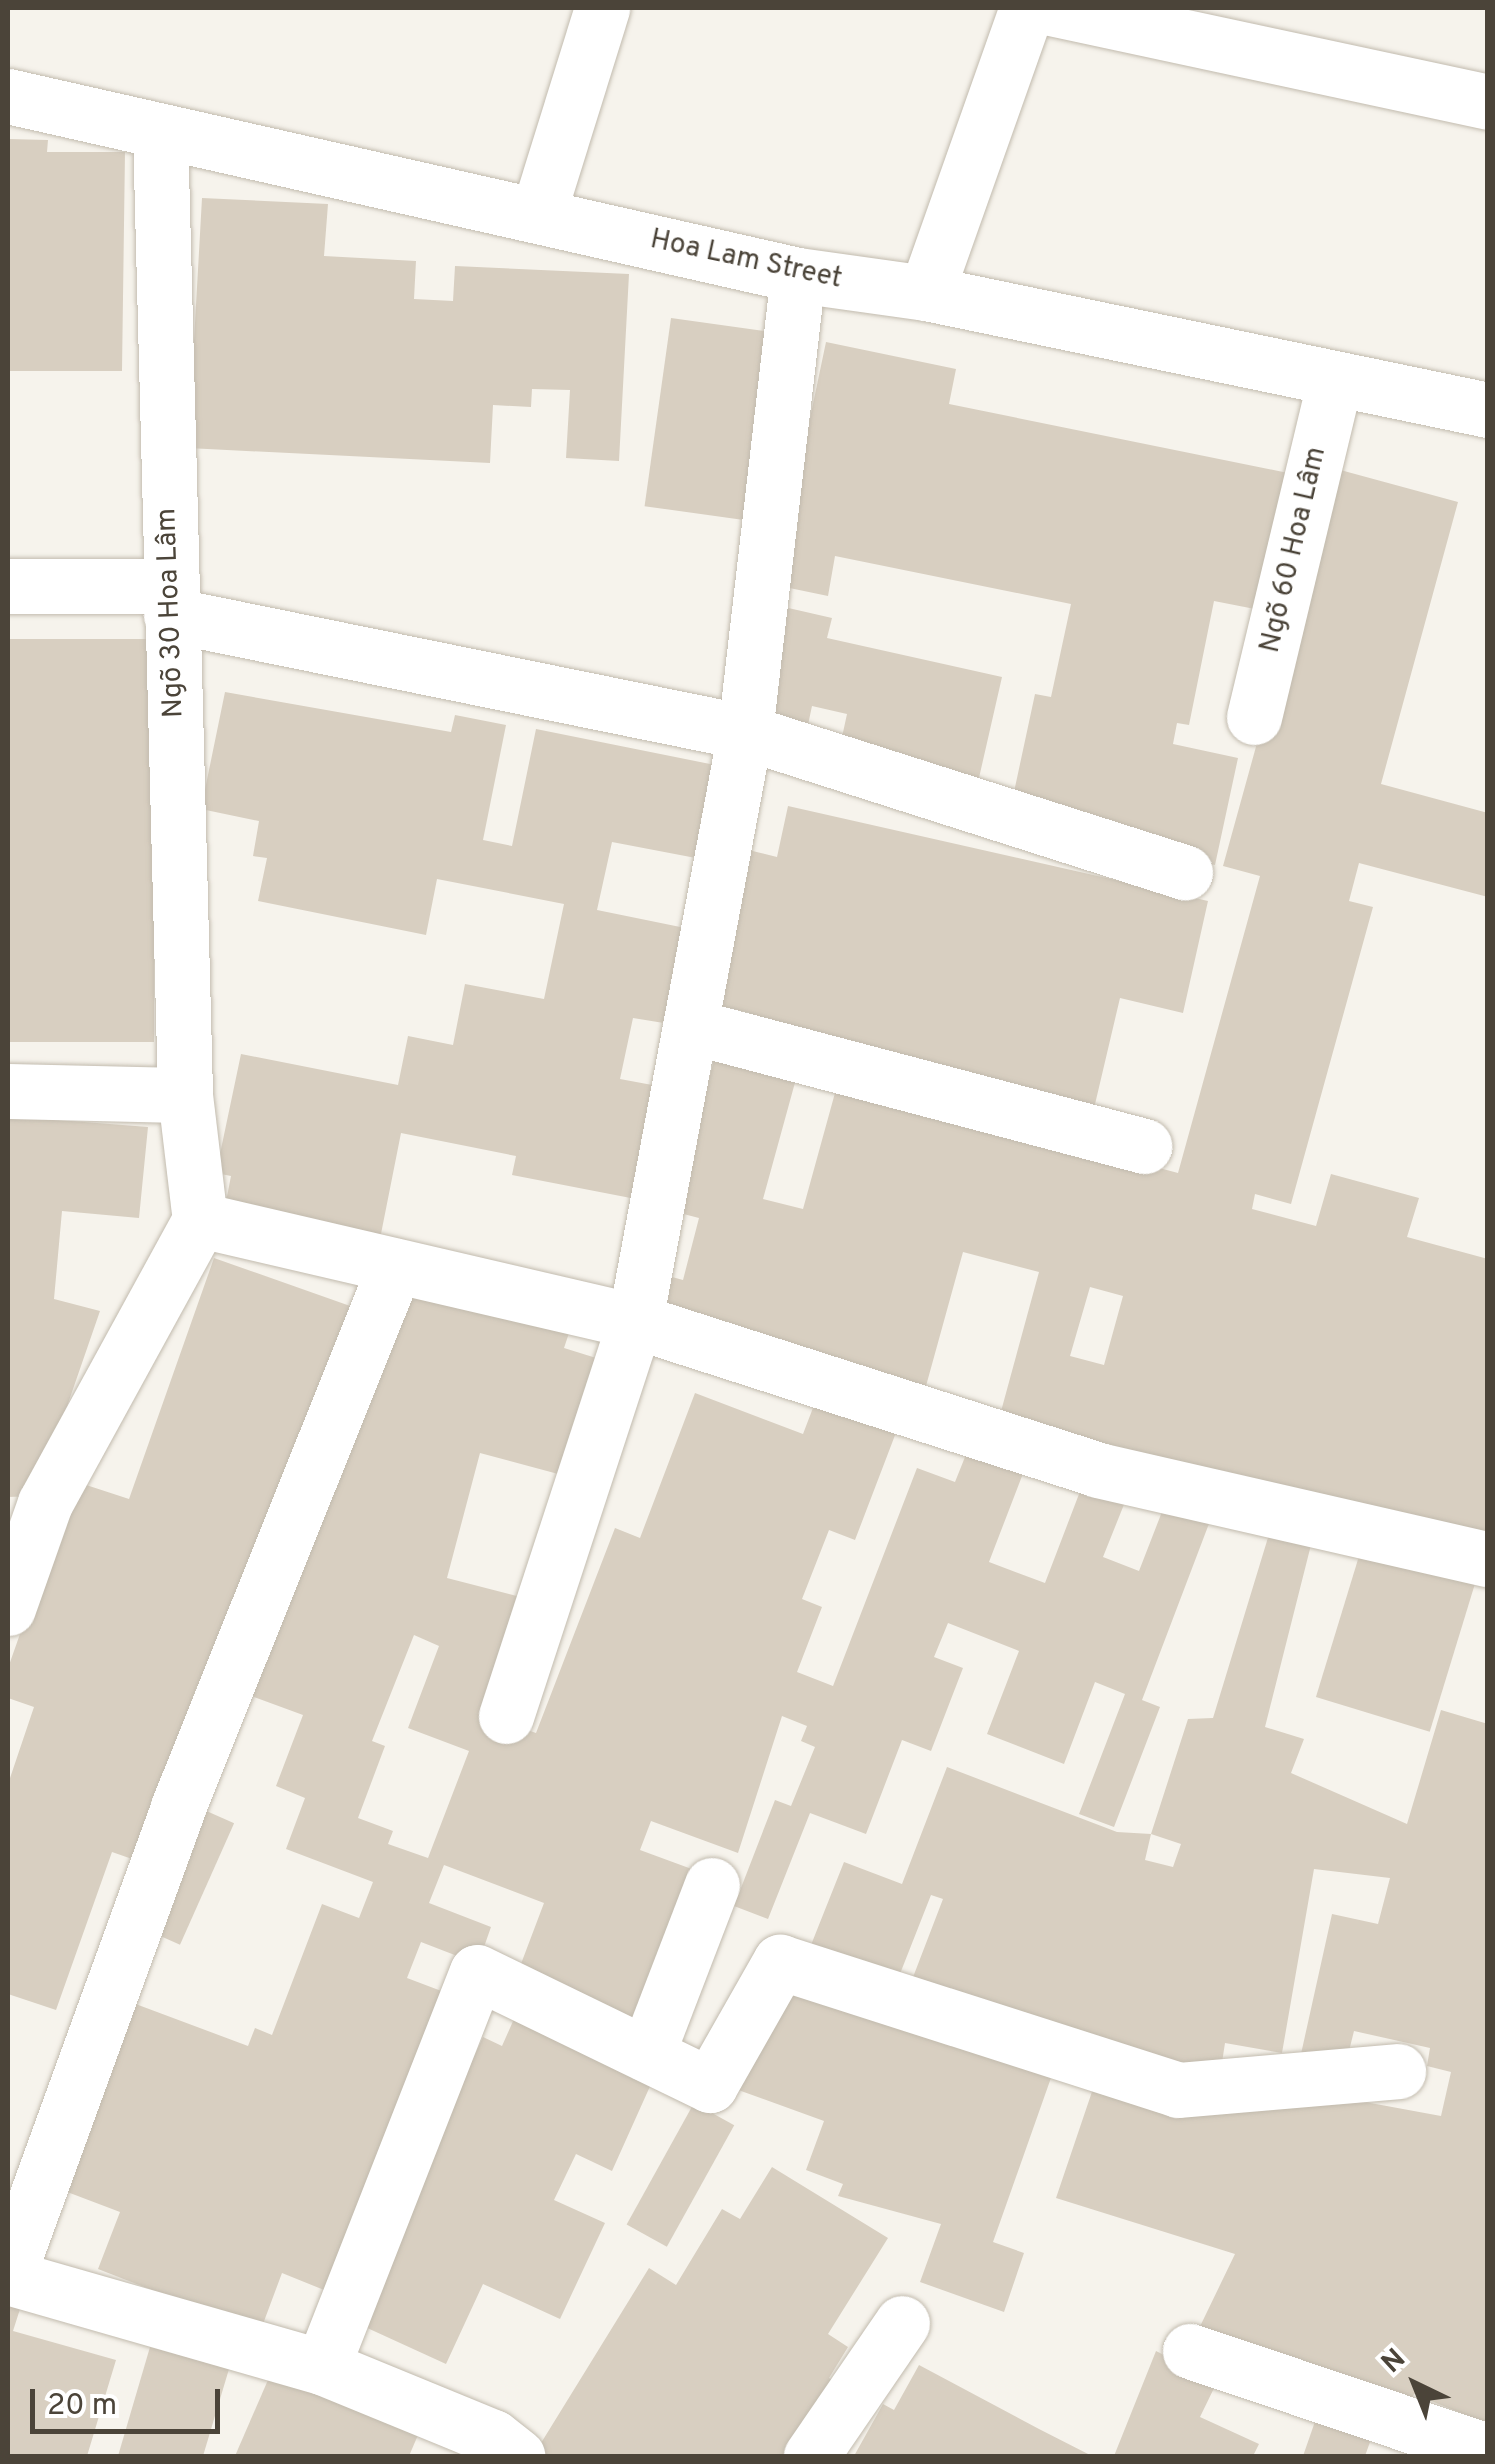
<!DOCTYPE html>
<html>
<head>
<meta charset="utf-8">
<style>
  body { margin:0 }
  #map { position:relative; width:1495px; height:2464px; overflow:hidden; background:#f6f3ec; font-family:Overpass,sans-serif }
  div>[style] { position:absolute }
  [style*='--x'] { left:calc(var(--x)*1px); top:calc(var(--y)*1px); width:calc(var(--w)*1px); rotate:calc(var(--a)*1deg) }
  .building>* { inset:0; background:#d8cfc1; transform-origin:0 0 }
  .roads { filter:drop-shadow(0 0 2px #c2bbae) drop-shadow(0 0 2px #c2bbae) }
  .minor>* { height:55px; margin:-27.5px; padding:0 27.5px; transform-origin:27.5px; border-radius:27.5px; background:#fff }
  span { translate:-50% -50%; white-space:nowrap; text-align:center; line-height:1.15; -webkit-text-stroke:8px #fff; paint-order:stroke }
  .street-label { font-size:28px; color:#4b4439 }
  .frame { position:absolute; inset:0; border:10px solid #4b4439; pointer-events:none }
  .north { position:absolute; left:1365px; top:2334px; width:100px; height:100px; -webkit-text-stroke:8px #fff; paint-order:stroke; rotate:317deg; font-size:28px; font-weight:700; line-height:40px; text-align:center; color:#4b4439 }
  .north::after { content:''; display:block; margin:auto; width:35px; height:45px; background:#4b4439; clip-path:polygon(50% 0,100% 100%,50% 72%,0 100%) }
  .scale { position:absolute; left:30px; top:2389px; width:190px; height:45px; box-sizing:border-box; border:5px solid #4b4439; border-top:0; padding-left:12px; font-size:30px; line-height:35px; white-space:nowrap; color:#4b4439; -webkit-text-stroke:8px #fff; paint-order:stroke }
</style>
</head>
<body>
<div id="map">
  <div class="building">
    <div style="clip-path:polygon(8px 139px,48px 140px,47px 152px,125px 152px,122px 371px,8px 371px)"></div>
    <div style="clip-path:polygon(202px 198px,328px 204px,324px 256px,416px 261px,414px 299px,453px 301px,455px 266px,629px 274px,619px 461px,566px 458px,570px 390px,532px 389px,531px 407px,493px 405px,490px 463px,188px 448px)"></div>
    <div style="left:671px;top:318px;width:111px;height:190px;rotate:8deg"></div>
    <div style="clip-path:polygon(826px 342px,956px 369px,949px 404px,1288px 473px,1260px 610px,1214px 601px,1189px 725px,1177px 723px,1173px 744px,1238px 758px,1215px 865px,1150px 852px,1011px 806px,1035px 694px,1051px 697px,1071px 604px,835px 556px,828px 596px,775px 585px)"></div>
    <div style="clip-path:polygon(evenodd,1333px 468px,1458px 502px,1381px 784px,1488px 813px,1488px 897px,1359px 863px,1349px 901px,1373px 907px,1291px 1204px,1255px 1194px,1252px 1209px,1316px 1226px,1331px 1174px,1419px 1198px,1407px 1237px,1488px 1259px,1488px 1538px,1425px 1535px,1000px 1415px,1039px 1272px,963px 1252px,926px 1386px,643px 1309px,654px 1272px,683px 1280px,699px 1218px,672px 1211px,718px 1046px,799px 1068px,763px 1199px,803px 1209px,838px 1082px,1178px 1173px,1260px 876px,1223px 866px,1333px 468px,1090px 1287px,1123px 1296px,1104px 1365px,1070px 1356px,1090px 1287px)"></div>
    <div style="clip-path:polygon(784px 607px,832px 618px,827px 638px,1002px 677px,976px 791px,837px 760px,847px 714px,812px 706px,805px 739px,756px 728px)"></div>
    <div style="left:8px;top:639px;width:146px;height:403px"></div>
    <div style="clip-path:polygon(225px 692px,451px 732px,455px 715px,506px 725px,483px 840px,512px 846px,536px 729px,720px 766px,701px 859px,612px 842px,597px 910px,695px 930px,676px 1025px,633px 1018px,620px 1079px,663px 1087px,641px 1200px,512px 1175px,516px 1156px,401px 1133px,378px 1249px,223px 1217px,231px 1176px,216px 1173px,241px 1054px,398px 1085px,408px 1036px,453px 1045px,465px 984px,544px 999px,564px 904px,437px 879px,426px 935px,258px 901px,267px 858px,253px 856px,259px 821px,201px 809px)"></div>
    <div style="clip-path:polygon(788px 806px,1208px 901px,1183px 1013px,1120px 998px,1092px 1117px,745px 1039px,750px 1013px,704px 1002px,740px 848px,777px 857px)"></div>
    <div style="clip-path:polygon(8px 1116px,148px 1127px,139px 1218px,62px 1211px,54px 1299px,100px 1311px,36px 1496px,8px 1497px)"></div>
    <div style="clip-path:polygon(214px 1258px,353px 1307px,217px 1693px,197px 1686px,135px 1860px,112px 1852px,56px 2010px,8px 1994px,8px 1784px,34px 1707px,8px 1698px,8px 1668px,74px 1481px,129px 1499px)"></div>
    <div style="clip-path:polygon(evenodd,392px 1288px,569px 1333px,564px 1348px,609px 1362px,573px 1478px,480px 1453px,447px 1578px,536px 1601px,496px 1719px,536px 1733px,615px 1528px,640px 1538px,695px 1393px,803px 1434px,816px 1400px,897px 1430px,855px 1540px,829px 1530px,802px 1599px,822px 1607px,797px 1672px,833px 1686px,917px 1468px,955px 1482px,971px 1442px,1027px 1463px,989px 1562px,1045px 1583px,1084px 1481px,1127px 1497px,1103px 1557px,1139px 1571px,1165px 1504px,1210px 1521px,1142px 1700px,1160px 1707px,1114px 1827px,1079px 1814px,1125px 1694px,1095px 1682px,1064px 1764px,987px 1734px,1019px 1651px,948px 1623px,934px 1657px,963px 1668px,931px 1751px,902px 1740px,866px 1834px,810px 1813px,768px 1919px,734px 1906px,775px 1800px,791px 1806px,815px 1747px,801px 1741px,807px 1726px,782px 1716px,738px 1853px,651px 1821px,640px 1850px,708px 1875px,645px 2035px,513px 1985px,544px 1903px,444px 1865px,429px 1903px,491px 1927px,478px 1964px,421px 1942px,407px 1978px,444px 1992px,329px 2292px,282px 2273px,260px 2332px,98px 2269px,120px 2212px,62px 2190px,133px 2003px,248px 2046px,255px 2028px,272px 2035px,322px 1904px,359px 1918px,373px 1882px,286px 1849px,305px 1798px,276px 1786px,303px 1715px,235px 1690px,392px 1288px,414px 1635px,439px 1646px,408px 1728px,469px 1751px,428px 1858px,388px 1844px,393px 1831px,358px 1818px,385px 1746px,372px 1741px,414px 1635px)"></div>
    <div style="clip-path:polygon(1270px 1531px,1313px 1537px,1265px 1727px,1304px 1739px,1291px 1773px,1407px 1824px,1441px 1710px,1488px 1724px,1488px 2424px,1414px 2394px,1405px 2415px,1192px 2343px,1235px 2254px,1056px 2198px,1099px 2071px,1198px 2103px,1312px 2107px,1316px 2093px,1441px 2116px,1451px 2072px,1427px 2066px,1430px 2048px,1354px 2031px,1346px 2063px,1301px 2054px,1332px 1914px,1378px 1924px,1390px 1878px,1314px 1869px,1282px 2053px,1225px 2043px,1219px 2082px,910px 1985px,943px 1899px,931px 1895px,896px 1984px,809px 1950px,844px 1862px,902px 1884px,947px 1767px,1117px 1832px,1151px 1834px,1145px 1860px,1173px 1867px,1181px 1844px,1151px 1834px,1188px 1719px,1213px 1718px)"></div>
    <div style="left:1363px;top:1543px;width:119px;height:161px;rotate:17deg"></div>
    <div style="left:193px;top:1805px;width:45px;height:133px;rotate:24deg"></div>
    <div style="clip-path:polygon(774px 1978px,1052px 2075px,993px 2242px,1024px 2253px,1004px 2312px,920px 2282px,941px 2224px,838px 2196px,843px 2184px,806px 2170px,824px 2121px,730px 2087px)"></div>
    <div style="clip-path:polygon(518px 2010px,656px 2073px,612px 2171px,576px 2154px,554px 2200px,605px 2223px,560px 2319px,483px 2284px,446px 2364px,352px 2321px,483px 2037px,502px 2046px)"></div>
    <div style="left:694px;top:2103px;width:46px;height:139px;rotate:29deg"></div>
    <div style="clip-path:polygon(772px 2167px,888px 2238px,828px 2334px,848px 2347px,829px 2378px,844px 2387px,802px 2456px,533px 2456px,649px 2268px,676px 2285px,722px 2209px,740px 2219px)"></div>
    <div style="clip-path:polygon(8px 2306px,20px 2309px,13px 2331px,116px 2360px,87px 2456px,8px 2456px)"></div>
    <div style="clip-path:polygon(150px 2347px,229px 2369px,203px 2456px,118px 2456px)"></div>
    <div style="clip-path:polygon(1156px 2351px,1217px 2382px,1200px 2417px,1259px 2444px,1253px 2456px,1114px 2456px)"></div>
    <div style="clip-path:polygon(919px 2365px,1039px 2429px,1092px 2456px,854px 2456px,883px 2404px,894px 2410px)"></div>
    <div style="clip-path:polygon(271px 2373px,418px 2435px,409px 2456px,235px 2456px)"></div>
    <div style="clip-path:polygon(1319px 2410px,1375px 2428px,1365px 2456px,1303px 2456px)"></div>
  </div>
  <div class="roads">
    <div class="minor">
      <div style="--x:1050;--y:8;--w:448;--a:12.1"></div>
      <div style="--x:8;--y:96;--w:810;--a:12.77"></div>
      <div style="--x:798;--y:275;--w:129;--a:8"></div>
      <div style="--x:926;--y:293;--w:574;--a:11.76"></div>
      <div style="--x:160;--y:131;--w:964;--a:88.51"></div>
      <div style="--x:185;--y:1095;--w:126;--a:83.2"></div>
      <div style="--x:200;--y:1220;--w:447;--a:13.1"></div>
      <div style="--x:635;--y:1321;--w:486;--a:17.8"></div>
      <div style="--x:1098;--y:1470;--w:400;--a:12.9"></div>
      <div style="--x:538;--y:214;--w:216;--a:-72.7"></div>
      <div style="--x:926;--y:293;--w:302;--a:-70.5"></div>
      <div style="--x:8;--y:586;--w:161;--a:0"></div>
      <div style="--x:171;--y:615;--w:586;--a:11.52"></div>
      <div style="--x:745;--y:732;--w:462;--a:17.7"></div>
      <div style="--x:1254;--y:717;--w:343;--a:-76.5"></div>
      <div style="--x:690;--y:1026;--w:470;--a:14.8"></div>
      <div style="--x:8;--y:1091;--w:177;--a:1.3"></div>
      <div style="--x:8;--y:1608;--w:111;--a:-70.6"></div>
      <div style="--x:45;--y:1503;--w:323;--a:-61.3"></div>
      <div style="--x:506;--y:1716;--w:416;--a:-71.9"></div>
      <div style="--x:635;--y:1321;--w:599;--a:-79.42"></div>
      <div style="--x:745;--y:732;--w:460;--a:-83.4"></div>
      <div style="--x:647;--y:2054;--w:181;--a:-69"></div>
      <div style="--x:8;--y:2275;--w:498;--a:-70"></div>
      <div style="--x:178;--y:1807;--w:583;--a:-68.14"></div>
      <div style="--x:8;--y:2277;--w:327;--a:16"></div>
      <div style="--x:322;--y:2367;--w:185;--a:22.3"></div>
      <div style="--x:493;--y:2437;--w:31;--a:38"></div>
      <div style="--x:1190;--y:2351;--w:314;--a:18.6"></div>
      <div style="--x:322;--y:2367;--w:424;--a:-68.6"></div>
      <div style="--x:477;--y:1972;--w:259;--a:25.9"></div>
      <div style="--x:710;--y:2085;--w:142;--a:-60.4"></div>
      <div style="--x:780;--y:1962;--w:418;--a:17.8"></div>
      <div style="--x:1178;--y:2090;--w:221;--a:-4.9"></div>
      <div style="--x:811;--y:2456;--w:161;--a:-55.6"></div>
    </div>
  </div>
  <div class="street-label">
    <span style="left:746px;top:260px;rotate:12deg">Hoa Lam Street</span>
    <span style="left:1294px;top:550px;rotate:-77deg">Ngõ 60 Hoa Lâm</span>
    <span style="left:171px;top:613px;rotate:-92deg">Ngõ 30 Hoa Lâm</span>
  </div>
  <div class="frame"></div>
  <div class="north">N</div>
  <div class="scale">20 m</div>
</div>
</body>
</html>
